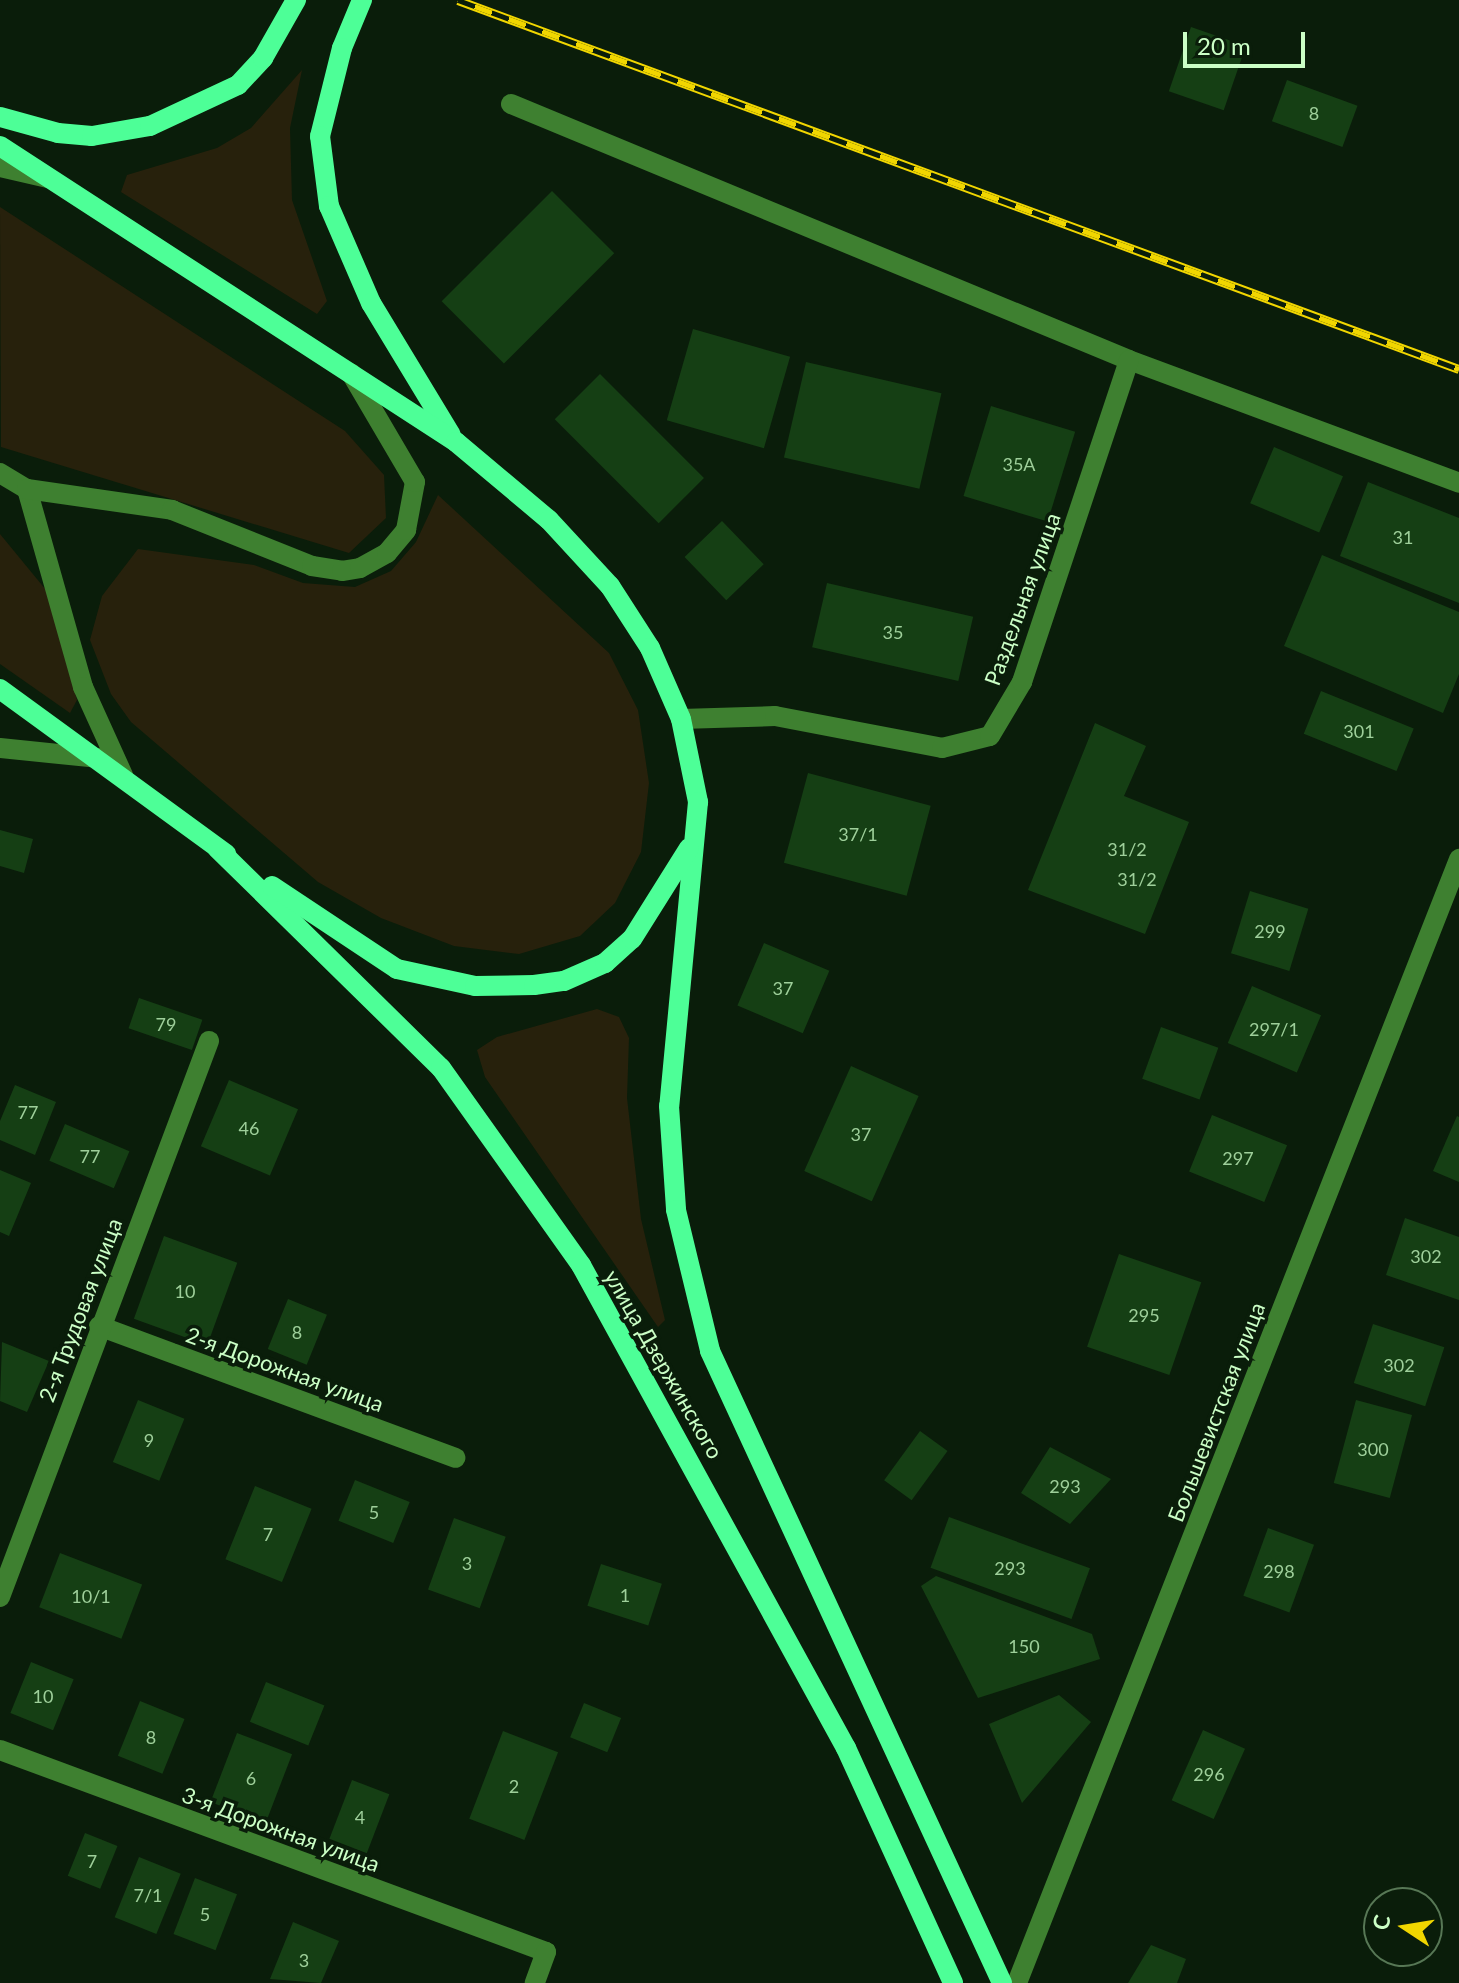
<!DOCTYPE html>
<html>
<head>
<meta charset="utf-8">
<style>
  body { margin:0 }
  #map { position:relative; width:1459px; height:1983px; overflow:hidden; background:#0a1d0a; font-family:Lato,sans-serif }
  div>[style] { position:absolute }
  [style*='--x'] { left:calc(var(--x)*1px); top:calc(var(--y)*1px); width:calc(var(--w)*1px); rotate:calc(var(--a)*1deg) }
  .green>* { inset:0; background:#27210c }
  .building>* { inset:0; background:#153f14; transform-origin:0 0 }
  .minor>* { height:20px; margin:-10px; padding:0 10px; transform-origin:10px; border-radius:10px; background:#3e8030 }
  .major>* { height:20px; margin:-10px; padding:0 10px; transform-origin:10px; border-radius:10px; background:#4dff97 }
  .rail>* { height:9px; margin-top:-4.5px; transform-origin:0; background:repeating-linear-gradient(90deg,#0a1d0a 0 18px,#f1d600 0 36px); box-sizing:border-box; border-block:2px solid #f1d600 }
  span { translate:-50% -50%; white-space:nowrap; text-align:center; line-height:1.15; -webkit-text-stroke:7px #0a1d0a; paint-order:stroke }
  .number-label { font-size:18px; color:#9ecf9a }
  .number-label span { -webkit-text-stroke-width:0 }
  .street-label { font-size:22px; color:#cbffc6 }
  .north { position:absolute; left:1363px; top:1887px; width:80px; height:80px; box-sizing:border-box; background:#0a1d0a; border:2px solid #577755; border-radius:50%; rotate:282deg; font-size:22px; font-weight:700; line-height:32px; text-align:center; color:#cbffc6 }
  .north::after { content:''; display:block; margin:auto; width:28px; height:36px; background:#f1d600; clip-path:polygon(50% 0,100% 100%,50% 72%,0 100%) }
  .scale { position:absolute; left:1183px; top:32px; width:122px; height:36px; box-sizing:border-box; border:4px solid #cbffc6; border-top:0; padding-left:10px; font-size:24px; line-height:28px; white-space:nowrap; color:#cbffc6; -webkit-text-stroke:6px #0a1d0a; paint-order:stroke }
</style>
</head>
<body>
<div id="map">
  <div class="green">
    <div style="clip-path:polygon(302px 70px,290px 128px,292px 200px,327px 301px,317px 314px,121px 192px,127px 175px,217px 148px,251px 128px)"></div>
    <div style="clip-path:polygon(0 207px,345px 431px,384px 475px,386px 518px,349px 553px,1px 447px)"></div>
    <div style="clip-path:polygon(438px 495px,609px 653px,638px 710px,649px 783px,641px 852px,615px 903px,580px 936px,519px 954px,454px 946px,381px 918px,318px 882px,131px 722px,111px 694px,90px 640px,102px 596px,138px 549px,254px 565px,303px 583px,355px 587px,391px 571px,416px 542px)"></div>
    <div style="clip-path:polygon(0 534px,46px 590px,77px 700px,70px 713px,0 664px)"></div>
    <div style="clip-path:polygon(597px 1009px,619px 1017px,629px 1038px,627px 1098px,641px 1219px,665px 1320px,658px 1327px,485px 1077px,477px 1050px,497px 1037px)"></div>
  </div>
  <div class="building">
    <div style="left:1191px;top:27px;width:58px;height:68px;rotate:19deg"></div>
    <div style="left:1287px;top:80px;width:75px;height:44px;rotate:20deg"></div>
    <div style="left:552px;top:191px;width:88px;height:156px;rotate:45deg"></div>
    <div style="left:693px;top:329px;width:101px;height:95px;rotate:16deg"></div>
    <div style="left:806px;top:362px;width:139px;height:98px;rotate:13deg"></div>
    <div style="left:600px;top:374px;width:147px;height:64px;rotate:45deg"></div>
    <div style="left:991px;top:406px;width:88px;height:94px;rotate:17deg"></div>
    <div style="left:1274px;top:447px;width:75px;height:61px;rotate:23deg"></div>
    <div style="clip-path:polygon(1368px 482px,1459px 518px,1459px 603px,1340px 556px)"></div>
    <div style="left:722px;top:521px;width:60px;height:52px;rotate:46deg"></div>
    <div style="clip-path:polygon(1322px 555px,1459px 612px,1459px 674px,1443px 713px,1284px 646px)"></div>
    <div style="left:827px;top:583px;width:150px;height:66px;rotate:13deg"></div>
    <div style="left:1321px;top:691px;width:100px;height:46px;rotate:22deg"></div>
    <div style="clip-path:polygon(1095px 723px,1146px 746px,1124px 796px,1189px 822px,1145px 934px,1028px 890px)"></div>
    <div style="left:808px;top:773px;width:127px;height:93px;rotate:15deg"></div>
    <div style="clip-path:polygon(0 830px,33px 839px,24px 873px,0 866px)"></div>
    <div style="left:1250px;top:891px;width:61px;height:65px;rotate:17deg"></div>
    <div style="left:764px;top:943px;width:71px;height:68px;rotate:23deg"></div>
    <div style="left:1252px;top:986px;width:75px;height:62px;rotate:23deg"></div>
    <div style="left:139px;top:998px;width:67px;height:32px;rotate:19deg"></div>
    <div style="left:1161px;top:1027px;width:61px;height:55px;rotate:20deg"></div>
    <div style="left:851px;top:1066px;width:74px;height:115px;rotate:24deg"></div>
    <div style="left:229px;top:1080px;width:75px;height:72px;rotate:23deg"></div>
    <div style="clip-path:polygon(15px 1085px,56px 1102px,35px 1155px,0 1140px,0 1121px)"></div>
    <div style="left:1212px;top:1115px;width:81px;height:61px;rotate:22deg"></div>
    <div style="clip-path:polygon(1457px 1116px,1459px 1117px,1459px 1182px,1433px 1171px)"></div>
    <div style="left:65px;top:1124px;width:70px;height:40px;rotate:23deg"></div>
    <div style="clip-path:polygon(0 1170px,31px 1183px,9px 1236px,0 1232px)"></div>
    <div style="clip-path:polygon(1405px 1218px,1459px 1237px,1459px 1300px,1386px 1275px)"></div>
    <div style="left:164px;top:1236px;width:78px;height:88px;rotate:20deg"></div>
    <div style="left:1119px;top:1254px;width:87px;height:98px;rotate:19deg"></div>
    <div style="left:288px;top:1299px;width:42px;height:54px;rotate:22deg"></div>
    <div style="left:1373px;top:1324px;width:75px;height:62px;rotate:18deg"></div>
    <div style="clip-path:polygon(2px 1342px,49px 1361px,27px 1412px,0 1401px)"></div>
    <div style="left:138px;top:1400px;width:50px;height:67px;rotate:22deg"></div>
    <div style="left:1356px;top:1400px;width:58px;height:86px;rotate:15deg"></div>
    <div style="left:920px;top:1431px;width:34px;height:61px;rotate:36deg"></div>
    <div style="clip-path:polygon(1050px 1447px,1111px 1479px,1070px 1524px,1021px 1493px)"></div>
    <div style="left:355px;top:1480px;width:59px;height:44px;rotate:22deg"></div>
    <div style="left:255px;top:1486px;width:61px;height:79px;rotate:22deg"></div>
    <div style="left:949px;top:1517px;width:150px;height:54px;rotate:20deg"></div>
    <div style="left:454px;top:1518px;width:55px;height:76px;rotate:20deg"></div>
    <div style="left:1268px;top:1528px;width:49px;height:72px;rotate:20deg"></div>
    <div style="left:60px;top:1553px;width:88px;height:58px;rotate:21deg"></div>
    <div style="left:601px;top:1564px;width:64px;height:44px;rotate:18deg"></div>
    <div style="clip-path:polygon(936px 1576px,1092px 1634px,1100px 1659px,978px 1698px,921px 1586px)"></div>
    <div style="left:31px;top:1662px;width:46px;height:55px;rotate:22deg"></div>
    <div style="left:266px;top:1682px;width:63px;height:43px;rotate:22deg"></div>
    <div style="clip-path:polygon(1059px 1695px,1091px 1722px,1022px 1803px,989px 1724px)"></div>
    <div style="left:140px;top:1701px;width:48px;height:59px;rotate:22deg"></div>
    <div style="left:584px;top:1703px;width:40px;height:37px;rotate:22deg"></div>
    <div style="left:1203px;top:1730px;width:46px;height:77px;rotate:24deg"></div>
    <div style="left:503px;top:1731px;width:59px;height:94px;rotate:21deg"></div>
    <div style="left:237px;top:1733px;width:59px;height:74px;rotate:21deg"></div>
    <div style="left:352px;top:1780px;width:40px;height:63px;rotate:21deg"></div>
    <div style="left:85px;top:1833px;width:35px;height:46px;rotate:22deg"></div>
    <div style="left:139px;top:1857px;width:45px;height:65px;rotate:22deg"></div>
    <div style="left:195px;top:1878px;width:45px;height:60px;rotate:21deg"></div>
    <div style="clip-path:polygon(293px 1922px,339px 1941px,321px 1983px,270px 1979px)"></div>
    <div style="clip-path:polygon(1151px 1945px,1186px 1959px,1177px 1983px,1128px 1983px)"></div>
  </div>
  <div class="minor">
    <div style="--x:511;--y:104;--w:669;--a:22.5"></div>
    <div style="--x:1129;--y:360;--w:352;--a:20.4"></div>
    <div style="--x:0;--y:167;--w:49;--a:12.9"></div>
    <div style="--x:0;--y:473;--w:31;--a:31"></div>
    <div style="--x:27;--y:489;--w:206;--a:74.2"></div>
    <div style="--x:83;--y:687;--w:97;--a:65.6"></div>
    <div style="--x:27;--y:489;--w:147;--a:8.2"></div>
    <div style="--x:172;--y:510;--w:151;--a:21.8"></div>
    <div style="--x:312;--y:566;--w:30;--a:9"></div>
    <div style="--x:342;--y:571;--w:18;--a:-9"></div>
    <div style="--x:360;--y:568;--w:31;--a:-29"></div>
    <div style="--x:387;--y:553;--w:30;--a:-50"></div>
    <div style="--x:406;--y:530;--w:49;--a:-79.4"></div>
    <div style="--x:415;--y:482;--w:126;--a:-120.4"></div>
    <div style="--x:681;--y:719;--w:94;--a:-1.8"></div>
    <div style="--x:775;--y:716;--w:170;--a:10.8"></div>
    <div style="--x:942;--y:748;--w:49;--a:-14"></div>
    <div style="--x:990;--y:736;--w:63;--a:-59.3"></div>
    <div style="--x:1022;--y:682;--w:339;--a:-71.6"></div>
    <div style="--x:0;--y:748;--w:100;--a:5.8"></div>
    <div style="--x:99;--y:1326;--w:380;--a:20.3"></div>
    <div style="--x:0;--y:1597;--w:594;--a:-69.4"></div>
    <div style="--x:0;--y:1750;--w:582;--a:20.3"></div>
    <div style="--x:546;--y:1952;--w:33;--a:110"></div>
    <div style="--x:1017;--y:1983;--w:1208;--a:-68.53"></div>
  </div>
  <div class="major">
    <div style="--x:362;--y:0;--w:52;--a:112.6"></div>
    <div style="--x:342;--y:48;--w:91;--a:104"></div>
    <div style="--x:320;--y:136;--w:71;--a:82.7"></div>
    <div style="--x:329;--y:206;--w:106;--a:66.6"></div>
    <div style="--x:371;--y:303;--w:154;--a:58.8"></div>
    <div style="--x:0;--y:117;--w:60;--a:15.4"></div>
    <div style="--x:58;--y:133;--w:34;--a:5"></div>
    <div style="--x:92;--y:136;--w:59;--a:-9.8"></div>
    <div style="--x:150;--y:126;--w:97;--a:-25"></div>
    <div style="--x:238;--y:85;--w:37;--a:-47"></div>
    <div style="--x:263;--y:58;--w:67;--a:-60.4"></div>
    <div style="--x:0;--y:146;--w:544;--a:32.99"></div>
    <div style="--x:456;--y:442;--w:121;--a:40"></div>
    <div style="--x:549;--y:520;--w:90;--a:47.3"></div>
    <div style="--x:610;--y:586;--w:74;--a:57.2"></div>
    <div style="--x:650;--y:648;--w:77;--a:66.4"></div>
    <div style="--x:681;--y:719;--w:85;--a:78.4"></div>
    <div style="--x:698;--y:802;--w:305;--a:95.4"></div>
    <div style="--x:669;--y:1106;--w:104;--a:86.1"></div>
    <div style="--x:676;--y:1210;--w:145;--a:76.4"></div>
    <div style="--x:710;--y:1351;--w:696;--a:65.2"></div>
    <div style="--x:0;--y:689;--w:280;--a:36.1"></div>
    <div style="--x:217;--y:848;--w:314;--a:44.5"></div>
    <div style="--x:441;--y:1068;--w:242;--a:54.6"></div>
    <div style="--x:581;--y:1265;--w:551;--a:61.25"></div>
    <div style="--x:846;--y:1748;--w:258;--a:65.5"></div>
    <div style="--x:272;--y:886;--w:150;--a:33.6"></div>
    <div style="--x:397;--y:969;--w:80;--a:12.3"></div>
    <div style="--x:475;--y:986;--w:59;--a:-1"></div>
    <div style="--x:534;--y:985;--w:30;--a:-8"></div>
    <div style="--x:564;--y:981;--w:45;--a:-23.7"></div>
    <div style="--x:605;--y:963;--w:36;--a:-42"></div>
    <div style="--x:632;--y:939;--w:107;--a:-57.9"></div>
  </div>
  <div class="rail">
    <div style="--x:458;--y:0;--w:1067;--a:20.24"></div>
  </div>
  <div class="number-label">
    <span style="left:1314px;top:113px">8</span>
    <span style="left:1019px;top:464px">35А</span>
    <span style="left:1403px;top:537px">31</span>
    <span style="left:893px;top:632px">35</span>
    <span style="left:1359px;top:731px">301</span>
    <span style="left:858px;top:834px">37/1</span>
    <span style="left:1127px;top:849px">31/2</span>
    <span style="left:1137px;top:879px">31/2</span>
    <span style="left:1270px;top:931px">299</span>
    <span style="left:783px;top:988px">37</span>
    <span style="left:166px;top:1024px">79</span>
    <span style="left:1274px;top:1029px">297/1</span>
    <span style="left:28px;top:1112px">77</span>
    <span style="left:249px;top:1128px">46</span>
    <span style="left:861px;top:1134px">37</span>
    <span style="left:90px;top:1156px">77</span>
    <span style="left:1238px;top:1158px">297</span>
    <span style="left:1426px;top:1256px">302</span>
    <span style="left:185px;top:1291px">10</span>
    <span style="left:1144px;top:1315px">295</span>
    <span style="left:297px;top:1332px">8</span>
    <span style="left:1399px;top:1365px">302</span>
    <span style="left:149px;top:1440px">9</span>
    <span style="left:1373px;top:1449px">300</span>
    <span style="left:1065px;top:1486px">293</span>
    <span style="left:374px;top:1512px">5</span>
    <span style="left:268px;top:1534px">7</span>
    <span style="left:467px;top:1563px">3</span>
    <span style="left:1010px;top:1568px">293</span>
    <span style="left:1279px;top:1571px">298</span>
    <span style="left:625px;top:1595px">1</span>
    <span style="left:91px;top:1596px">10/1</span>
    <span style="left:1024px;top:1646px">150</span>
    <span style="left:43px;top:1696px">10</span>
    <span style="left:151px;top:1737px">8</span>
    <span style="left:1209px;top:1774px">296</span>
    <span style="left:251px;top:1778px">6</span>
    <span style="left:514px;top:1786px">2</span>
    <span style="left:360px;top:1817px">4</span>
    <span style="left:92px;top:1861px">7</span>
    <span style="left:148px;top:1895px">7/1</span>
    <span style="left:205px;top:1914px">5</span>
    <span style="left:304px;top:1960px">3</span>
  </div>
  <div class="street-label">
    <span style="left:1022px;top:599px;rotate:-70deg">Раздельная улица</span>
    <span style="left:80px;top:1310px;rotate:-69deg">2-я Трудовая улица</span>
    <span style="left:664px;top:1364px;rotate:60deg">улица Дзержинского</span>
    <span style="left:285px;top:1369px;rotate:20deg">2-я Дорожная улица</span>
    <span style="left:1216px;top:1412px;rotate:-69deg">Большевистская улица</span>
    <span style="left:281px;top:1829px;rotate:20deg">3-я Дорожная улица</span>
  </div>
  <div class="north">С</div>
  <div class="scale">20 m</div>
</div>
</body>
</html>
